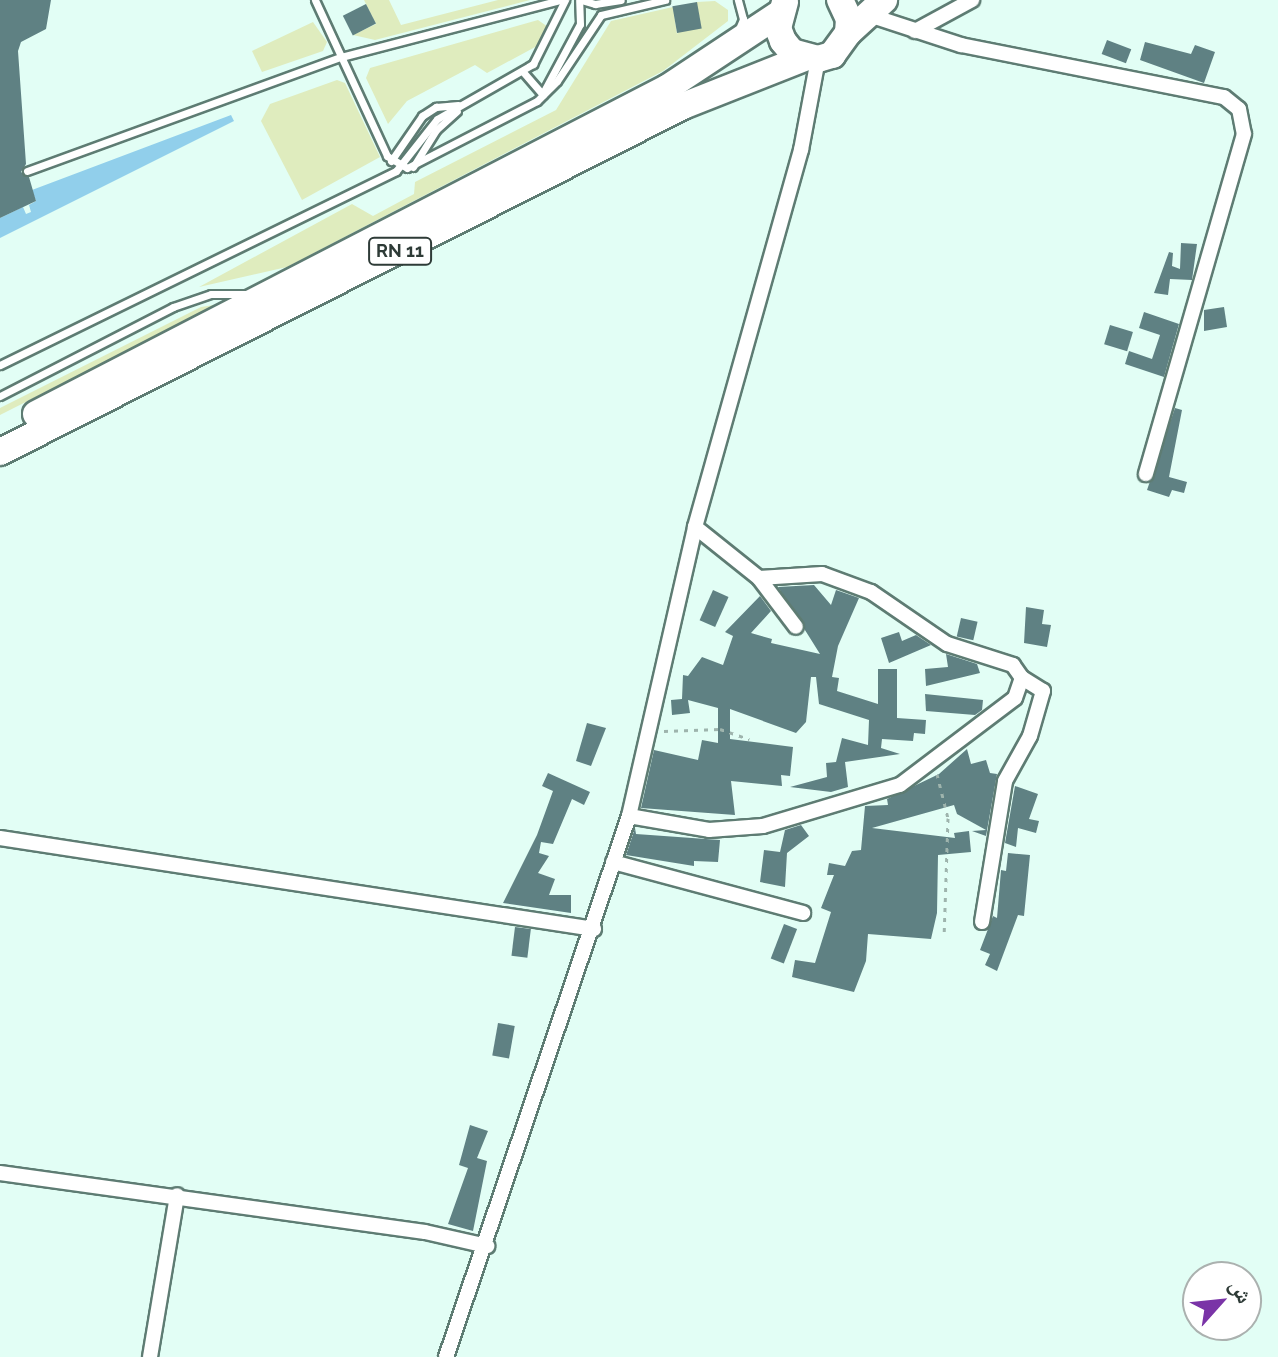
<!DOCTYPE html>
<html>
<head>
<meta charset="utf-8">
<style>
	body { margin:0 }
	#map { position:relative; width:1278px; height:1357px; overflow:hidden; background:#e2fef5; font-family:Raleway,"Noto Naskh Arabic",sans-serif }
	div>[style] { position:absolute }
	.green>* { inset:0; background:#dfecbe }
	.water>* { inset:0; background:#91cfeb }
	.building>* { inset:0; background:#5f8183; transform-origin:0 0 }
	.path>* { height:3px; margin-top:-1.5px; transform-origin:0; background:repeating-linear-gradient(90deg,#9eb4ad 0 4px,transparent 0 10px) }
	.roads { filter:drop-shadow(2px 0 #5e7c73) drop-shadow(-2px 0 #5e7c73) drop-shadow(0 2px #5e7c73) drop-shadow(0 -2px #5e7c73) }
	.lane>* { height:7px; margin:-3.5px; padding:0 3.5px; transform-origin:3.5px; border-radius:3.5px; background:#fff }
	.street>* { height:14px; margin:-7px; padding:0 7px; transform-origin:7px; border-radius:7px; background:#fff }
	.highway>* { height:26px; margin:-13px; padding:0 13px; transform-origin:13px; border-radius:13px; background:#fff }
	span { translate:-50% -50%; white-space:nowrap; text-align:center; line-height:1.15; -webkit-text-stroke:8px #fff; paint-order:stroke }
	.shield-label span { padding:2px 6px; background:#fff; border:2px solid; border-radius:6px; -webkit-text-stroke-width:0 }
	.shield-label { font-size:18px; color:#2e3b37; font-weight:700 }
	.north { position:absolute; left:1182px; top:1261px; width:80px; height:80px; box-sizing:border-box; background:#fff; border:2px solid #abb1af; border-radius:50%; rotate:63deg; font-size:22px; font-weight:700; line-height:32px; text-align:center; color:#2e3b37 }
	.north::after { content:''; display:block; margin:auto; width:28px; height:36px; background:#7a34a7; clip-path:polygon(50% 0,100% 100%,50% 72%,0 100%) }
</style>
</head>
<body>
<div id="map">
	<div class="green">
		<i style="clip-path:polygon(364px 0,389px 0,401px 25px,498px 0,530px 0,375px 40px,353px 35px,376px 24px)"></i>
		<i style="clip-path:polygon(715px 1px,728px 10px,728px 21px,663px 71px,287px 267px,199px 287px,352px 204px,373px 216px,414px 194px,415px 182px,556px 110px,611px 21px,673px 7px,677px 34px,697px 2px)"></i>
		<i style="clip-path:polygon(538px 20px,548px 27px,537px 46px,487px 73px,475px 65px,407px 101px,388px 124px,366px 78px,370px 68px)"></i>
		<i style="clip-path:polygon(313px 22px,327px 42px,323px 51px,262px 72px,252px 51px)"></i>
		<i style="clip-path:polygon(337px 80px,345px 83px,380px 157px,302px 200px,261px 121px,270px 104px)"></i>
		<i style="clip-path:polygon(221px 304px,214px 307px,0 415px,0 408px,201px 307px)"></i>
	</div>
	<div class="water">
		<i style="clip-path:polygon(231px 115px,234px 121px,0 238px,0 218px,23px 207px,26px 214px,31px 212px,29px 205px,36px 201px,32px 190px)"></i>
	</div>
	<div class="building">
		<i style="clip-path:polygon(0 0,51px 0,46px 29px,21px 42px,18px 51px,26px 164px,21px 172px,29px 177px,36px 201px,0 218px)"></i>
		<i style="left:697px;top:2px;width:27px;height:25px;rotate:80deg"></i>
		<i style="left:366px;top:4px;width:22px;height:26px;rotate:63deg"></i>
		<i style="left:1107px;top:40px;width:26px;height:15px;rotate:21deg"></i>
		<i style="clip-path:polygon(1145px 42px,1191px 54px,1195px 45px,1215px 52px,1204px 83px,1140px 60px)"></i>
		<i style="clip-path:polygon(1181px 243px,1197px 244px,1192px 280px,1170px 279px,1168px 295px,1154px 293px,1169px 252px,1173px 253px,1172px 266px,1180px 269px)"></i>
		<i style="clip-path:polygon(1224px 307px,1227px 327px,1204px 331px,1204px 310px)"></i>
		<i style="clip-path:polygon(1144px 312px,1179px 324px,1164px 377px,1125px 364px,1129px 351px,1152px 359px,1160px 335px,1139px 328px)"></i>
		<i style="left:1110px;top:325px;width:24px;height:20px;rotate:17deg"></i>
		<i style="clip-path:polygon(1175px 408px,1182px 410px,1169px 477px,1187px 482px,1184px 493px,1172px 490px,1169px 497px,1147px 490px)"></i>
		<i style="clip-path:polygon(814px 585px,831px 605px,836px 590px,859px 598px,838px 646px,832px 677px,839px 678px,837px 691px,878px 704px,878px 669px,897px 669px,897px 718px,926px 720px,925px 734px,914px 733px,913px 741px,882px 739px,881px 748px,900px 754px,845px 762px,848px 787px,831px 792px,790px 787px,827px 777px,826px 763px,836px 762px,842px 738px,868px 745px,869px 720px,819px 704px,816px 677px,811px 677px,806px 722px,796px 733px,730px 709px,730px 739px,793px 747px,790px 776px,781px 775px,782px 786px,731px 781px,735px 815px,641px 808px,654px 750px,698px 760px,702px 740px,718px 743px,718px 708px,688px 700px,690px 713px,672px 715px,671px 700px,682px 699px,683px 675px,688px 676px,702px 657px,723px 665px,733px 636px,725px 632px,760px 596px,771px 611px,751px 633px,772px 639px,771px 643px,820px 654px,778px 587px)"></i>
		<i style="left:713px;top:590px;width:17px;height:33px;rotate:24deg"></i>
		<i style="clip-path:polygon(1026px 607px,1044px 610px,1042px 624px,1051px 625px,1047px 647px,1024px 643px)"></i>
		<i style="left:961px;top:618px;width:17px;height:19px;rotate:13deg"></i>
		<i style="clip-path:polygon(899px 632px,902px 641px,916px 635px,931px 645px,889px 663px,881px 638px)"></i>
		<i style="clip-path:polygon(946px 654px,977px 664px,980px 673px,926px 686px,925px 669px,948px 667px)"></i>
		<i style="clip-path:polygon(925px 694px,983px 700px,982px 710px,975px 715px,926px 711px)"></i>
		<i style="clip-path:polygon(587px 723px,606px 728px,591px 766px,576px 761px)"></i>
		<i style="clip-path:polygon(967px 749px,971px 764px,986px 760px,990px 773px,997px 774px,986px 836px,972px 831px,986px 830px,957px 814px,954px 805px,872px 828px,955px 838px,954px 833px,969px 831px,971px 852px,938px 855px,937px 913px,931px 939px,868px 934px,866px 961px,854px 992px,792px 977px,795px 960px,815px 963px,831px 912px,821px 908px,834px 875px,827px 875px,829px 863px,845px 866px,852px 851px,861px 850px,865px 806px,888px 805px,887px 799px,939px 774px)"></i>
		<i style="clip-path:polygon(548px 773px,590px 792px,584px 805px,572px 799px,553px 844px,541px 842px,539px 853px,549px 856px,538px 873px,555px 879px,549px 895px,571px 895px,571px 913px,503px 903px,537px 835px,553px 791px,542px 786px)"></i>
		<i style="clip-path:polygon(1015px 786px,1038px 794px,1029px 819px,1039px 821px,1036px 833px,1018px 828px,1016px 847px,1005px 843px)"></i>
		<i style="clip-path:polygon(801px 825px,809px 836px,787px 853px,785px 887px,760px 882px,764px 850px,780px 852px,785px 830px)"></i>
		<i style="clip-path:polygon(635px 828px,636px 834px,720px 840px,718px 862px,694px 861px,694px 866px,626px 855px)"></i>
		<i style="clip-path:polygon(1008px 853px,1030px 855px,1024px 916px,1018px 915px,997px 971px,985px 965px,990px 954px,980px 950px,993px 916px,997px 918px,1001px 870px,1006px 871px)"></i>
		<i style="left:784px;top:924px;width:14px;height:37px;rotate:21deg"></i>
		<i style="left:515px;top:927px;width:16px;height:29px;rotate:7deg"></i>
		<i style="left:498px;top:1023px;width:17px;height:33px;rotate:10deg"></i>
		<i style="clip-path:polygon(470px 1125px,488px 1131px,477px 1158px,487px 1161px,473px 1231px,448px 1224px,468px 1168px,459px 1165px)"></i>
	</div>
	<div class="path">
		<i style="left:664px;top:731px;width:56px;rotate:-2deg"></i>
		<i style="left:720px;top:729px;width:31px;rotate:19deg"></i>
		<i style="left:937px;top:774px;width:45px;rotate:76deg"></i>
		<i style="left:948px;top:818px;width:118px;rotate:91.9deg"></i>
	</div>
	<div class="roads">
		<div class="lane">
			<i style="left:315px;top:0;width:172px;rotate:65.2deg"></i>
			<i style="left:387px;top:156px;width:23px;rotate:31deg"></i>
			<i style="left:407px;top:168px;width:146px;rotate:-27.3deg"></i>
			<i style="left:537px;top:101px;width:28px;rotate:-45deg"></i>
			<i style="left:557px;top:81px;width:79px;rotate:-56.3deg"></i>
			<i style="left:601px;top:15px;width:66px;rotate:-13.2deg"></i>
			<i style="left:581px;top:0;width:15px;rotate:16deg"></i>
			<i style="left:595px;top:4px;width:26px;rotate:-9deg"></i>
			<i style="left:738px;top:31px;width:13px;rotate:-67deg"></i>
			<i style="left:743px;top:19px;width:20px;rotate:-105deg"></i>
			<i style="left:524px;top:73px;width:29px;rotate:49deg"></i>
			<i style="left:543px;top:93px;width:78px;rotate:-61.8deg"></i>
			<i style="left:580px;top:24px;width:24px;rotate:-92deg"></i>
			<i style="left:391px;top:161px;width:55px;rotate:-55.4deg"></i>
			<i style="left:422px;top:116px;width:17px;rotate:-33deg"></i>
			<i style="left:436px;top:107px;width:22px;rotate:-5deg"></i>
			<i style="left:413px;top:167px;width:44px;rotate:-58.1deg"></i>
			<i style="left:436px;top:130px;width:28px;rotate:-42deg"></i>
			<i style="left:27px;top:171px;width:334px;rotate:-20deg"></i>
			<i style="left:341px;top:57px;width:226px;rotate:-14.6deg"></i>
			<i style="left:0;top:365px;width:441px;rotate:-26.1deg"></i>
			<i style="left:396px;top:171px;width:66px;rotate:-51.7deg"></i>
			<i style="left:437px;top:119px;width:111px;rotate:-29.8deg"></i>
			<i style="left:533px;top:64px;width:72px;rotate:-63.4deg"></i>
			<i style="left:0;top:396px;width:195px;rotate:-27.2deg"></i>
			<i style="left:173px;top:307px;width:40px;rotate:-18.9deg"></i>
			<i style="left:211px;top:294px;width:40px"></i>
		</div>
		<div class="street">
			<i style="left:866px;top:14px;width:100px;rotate:18.1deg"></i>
			<i style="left:961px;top:45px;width:268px;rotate:11.2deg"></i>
			<i style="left:1224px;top:97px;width:19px;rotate:39deg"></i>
			<i style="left:1239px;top:109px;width:25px;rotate:79deg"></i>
			<i style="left:1244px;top:134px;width:354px;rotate:106.1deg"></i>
			<i style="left:915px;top:31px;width:65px;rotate:-28.5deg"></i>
			<i style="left:759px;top:578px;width:61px;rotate:52.9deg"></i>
			<i style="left:629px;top:816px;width:81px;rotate:9.9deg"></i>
			<i style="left:709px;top:830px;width:54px;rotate:-4.2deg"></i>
			<i style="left:763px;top:826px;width:143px;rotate:-16.7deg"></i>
			<i style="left:900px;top:785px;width:144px;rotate:-37.1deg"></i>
			<i style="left:1015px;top:698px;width:21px;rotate:-71deg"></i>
			<i style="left:1022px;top:678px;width:16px;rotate:-125deg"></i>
			<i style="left:1013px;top:665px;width:69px;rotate:-162.3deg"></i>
			<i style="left:947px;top:644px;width:92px;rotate:-145.6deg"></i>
			<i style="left:871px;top:592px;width:52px;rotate:-159.8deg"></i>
			<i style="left:822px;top:574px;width:63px;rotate:176.4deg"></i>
			<i style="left:759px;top:578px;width:82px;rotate:-141.4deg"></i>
			<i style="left:0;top:838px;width:601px;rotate:8.71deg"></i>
			<i style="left:613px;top:862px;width:197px;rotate:15deg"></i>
			<i style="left:982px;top:922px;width:143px;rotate:-80.7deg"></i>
			<i style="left:1005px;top:781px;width:51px;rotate:-60.9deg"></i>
			<i style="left:1030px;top:736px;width:47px;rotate:-73.9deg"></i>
			<i style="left:1043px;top:691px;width:25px;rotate:-148deg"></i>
			<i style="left:0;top:1173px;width:429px;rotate:7.9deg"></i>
			<i style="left:425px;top:1232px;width:64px;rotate:12.7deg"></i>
			<i style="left:150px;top:1357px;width:164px;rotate:-80.5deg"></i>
			<i style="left:446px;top:1357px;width:571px;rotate:-71.31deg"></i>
			<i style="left:629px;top:816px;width:296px;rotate:-77.1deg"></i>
			<i style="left:695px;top:527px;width:392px;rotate:-74.3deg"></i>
			<i style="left:801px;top:150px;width:93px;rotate:-79.4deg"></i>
		</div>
		<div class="highway">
			<i style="left:785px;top:2px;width:27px;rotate:105deg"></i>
			<i style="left:778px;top:28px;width:14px;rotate:69deg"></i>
			<i style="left:783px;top:41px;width:14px;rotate:51deg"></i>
			<i style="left:792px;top:52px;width:27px;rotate:15deg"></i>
			<i style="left:818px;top:59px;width:15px;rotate:-16deg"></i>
			<i style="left:832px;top:55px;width:27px;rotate:-54deg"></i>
			<i style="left:848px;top:33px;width:14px;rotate:-86deg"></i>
			<i style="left:849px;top:19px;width:21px;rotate:-115deg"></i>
			<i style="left:848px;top:33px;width:49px;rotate:-42.5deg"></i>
			<i style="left:36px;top:414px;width:710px;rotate:-27.32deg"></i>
			<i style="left:667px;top:88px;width:134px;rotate:-33.5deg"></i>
			<i style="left:0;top:452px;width:766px;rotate:-26.87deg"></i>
			<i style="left:683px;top:106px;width:130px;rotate:-21.6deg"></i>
		</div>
	</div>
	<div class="shield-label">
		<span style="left:400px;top:251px">RN 11</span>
	</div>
	<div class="north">ش</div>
</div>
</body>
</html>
